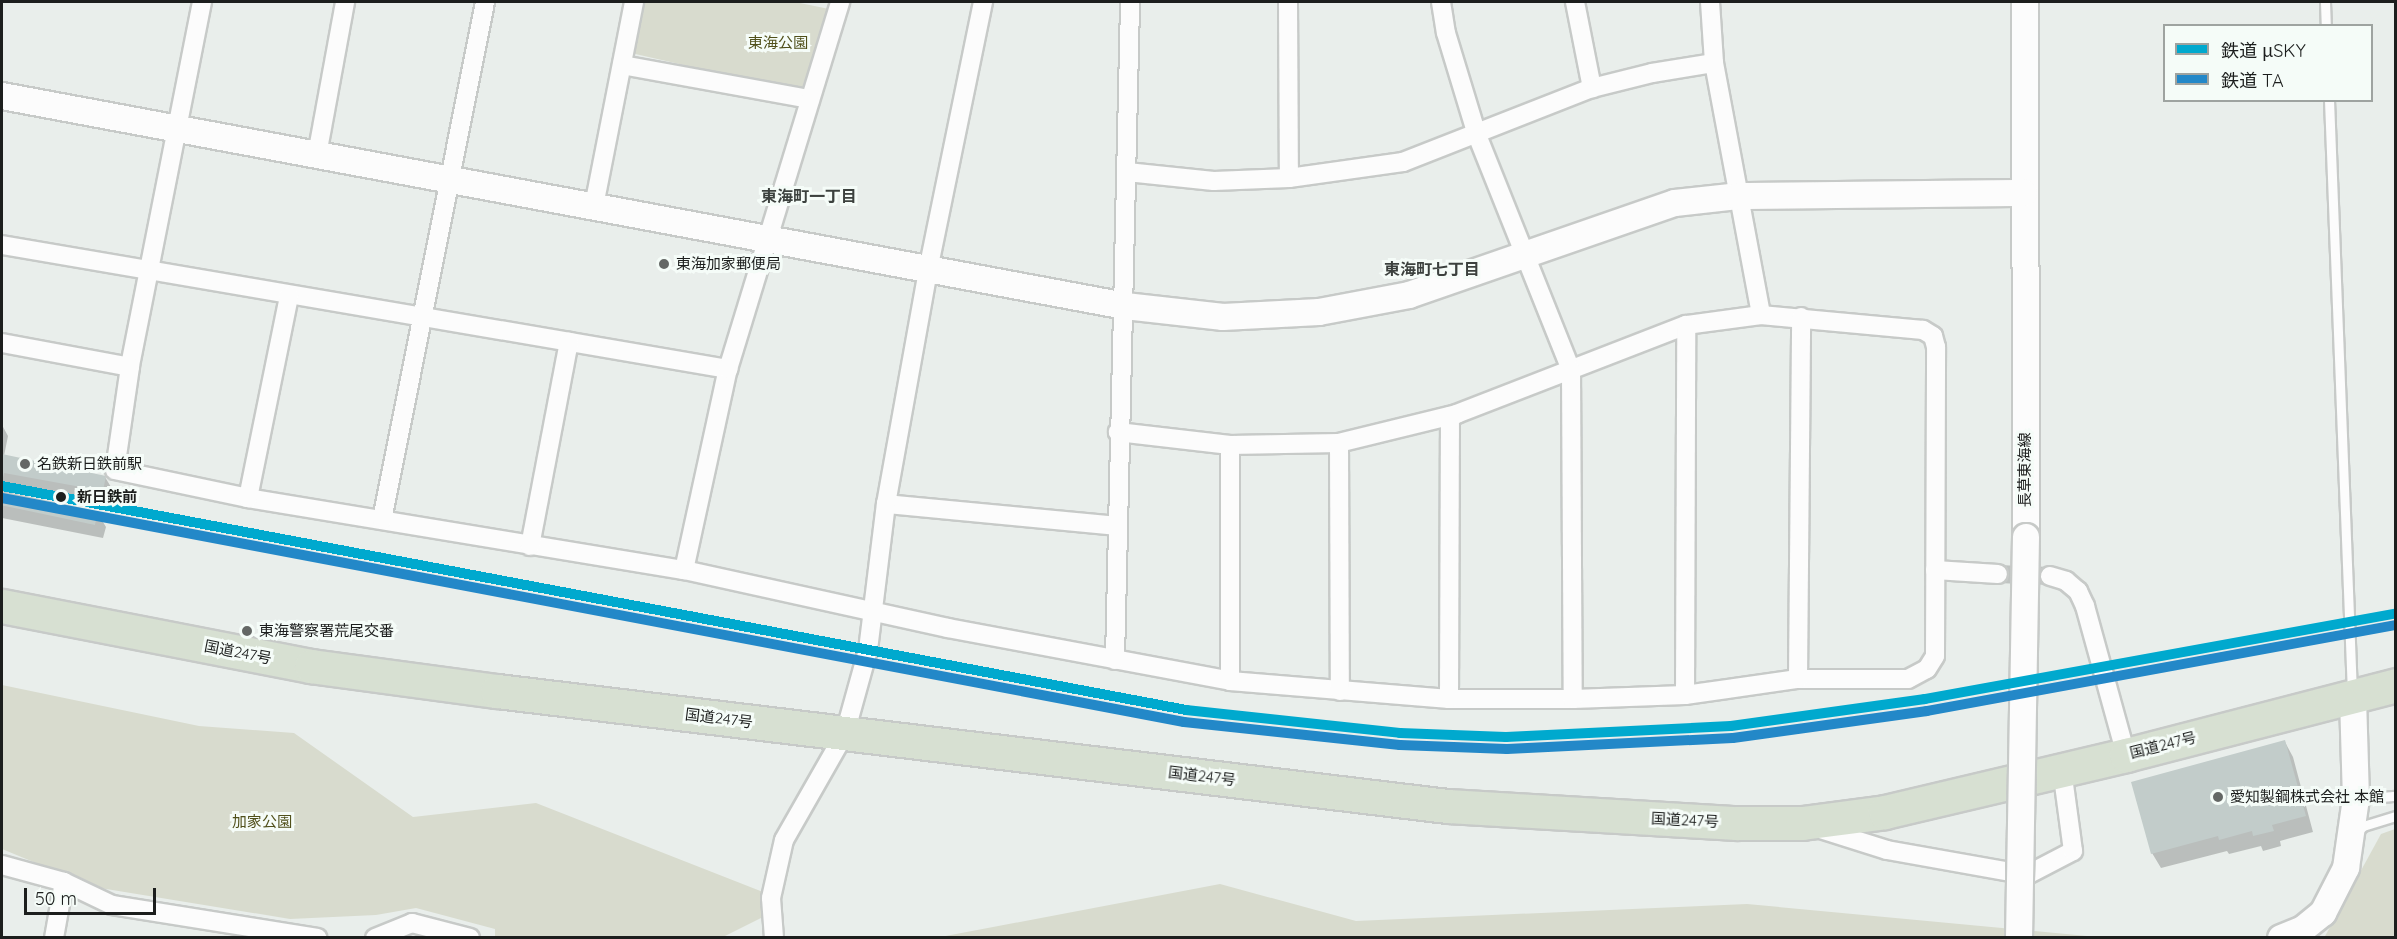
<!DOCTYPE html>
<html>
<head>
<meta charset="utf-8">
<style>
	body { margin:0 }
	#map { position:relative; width:2397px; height:939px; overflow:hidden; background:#e9eeeb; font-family:Quicksand,"Noto Sans JP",sans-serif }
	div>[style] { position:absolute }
	.green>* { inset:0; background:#d8dbce }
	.shadow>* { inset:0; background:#0003 }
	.building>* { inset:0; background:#c2ccca; transform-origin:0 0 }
	.street-tunnel>* { height:18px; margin-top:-9px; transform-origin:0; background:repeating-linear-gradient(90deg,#c0c4c2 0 18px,transparent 0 27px) }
	.roads { filter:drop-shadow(2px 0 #c7cac8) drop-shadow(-2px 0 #c7cac8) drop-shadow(0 2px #c7cac8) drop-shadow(0 -2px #c7cac8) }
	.lane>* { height:9px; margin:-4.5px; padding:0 4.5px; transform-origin:4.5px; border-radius:4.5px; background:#fcfcfc }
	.street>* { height:18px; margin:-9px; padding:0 9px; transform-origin:9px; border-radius:9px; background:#fcfcfc }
	.secondary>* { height:26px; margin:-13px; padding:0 13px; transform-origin:13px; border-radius:13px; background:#fcfcfc }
	.highway>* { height:33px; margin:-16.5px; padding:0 16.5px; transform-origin:16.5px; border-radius:16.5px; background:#d7e0d2 }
	.bridges { filter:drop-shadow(2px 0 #c7cac8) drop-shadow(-2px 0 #c7cac8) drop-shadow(0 2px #c7cac8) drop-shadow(0 -2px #c7cac8) }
	.secondary-bridge>* { height:26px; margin:-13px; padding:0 13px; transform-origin:13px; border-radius:13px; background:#fcfcfc }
	.rail-1>* { height:10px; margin:-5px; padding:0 5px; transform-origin:5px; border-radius:5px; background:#00a9ce }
	.rail-2>* { height:10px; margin:-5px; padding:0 5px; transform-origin:5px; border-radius:5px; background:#2388c8 }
	.dots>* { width:16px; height:16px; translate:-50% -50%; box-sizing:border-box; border:3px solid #f5fcf8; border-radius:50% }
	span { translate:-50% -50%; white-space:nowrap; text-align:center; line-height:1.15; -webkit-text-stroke:6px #f5fcf8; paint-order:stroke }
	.park-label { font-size:15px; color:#50501b }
	.poi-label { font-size:15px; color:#1c1e1d }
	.left { translate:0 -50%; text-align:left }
	.street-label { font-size:15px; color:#1c1e1d }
	.stop-label { font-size:15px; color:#1c1e1d; font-weight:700 }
	.neighbourhood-label { font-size:16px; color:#3c413e; font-weight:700 }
	.frame { position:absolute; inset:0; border:3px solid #1c1e1d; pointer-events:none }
	.legend { position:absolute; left:2163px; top:24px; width:210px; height:78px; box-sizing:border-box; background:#f5fcf8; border:2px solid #9ea3a0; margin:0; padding:8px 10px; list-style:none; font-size:18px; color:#1c1e1d }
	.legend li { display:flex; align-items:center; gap:12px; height:30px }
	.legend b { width:30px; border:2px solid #9ea3a0 }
	.scale { position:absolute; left:24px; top:888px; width:132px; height:27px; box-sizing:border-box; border:3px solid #1c1e1d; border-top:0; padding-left:8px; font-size:18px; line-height:21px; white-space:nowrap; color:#1c1e1d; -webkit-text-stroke:4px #f5fcf8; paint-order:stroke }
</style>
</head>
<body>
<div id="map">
	<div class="green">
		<i style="clip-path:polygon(642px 2px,795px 2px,829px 9px,812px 94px,631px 53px)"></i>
		<i style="clip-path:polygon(2px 685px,199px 726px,294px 733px,413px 817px,536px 803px,763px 892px,763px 917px,723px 937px,495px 938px,495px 929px,416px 908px,376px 915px,290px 919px,94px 887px,2px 849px)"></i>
		<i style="clip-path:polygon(2395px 829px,2395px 937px,2324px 938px,2381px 834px)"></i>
		<i style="clip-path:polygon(1220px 884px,1356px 921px,1747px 904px,2108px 938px,935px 938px)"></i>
	</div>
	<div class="shadow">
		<i style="clip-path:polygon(2px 425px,8px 436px,4px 456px,105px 477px,114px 492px,112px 506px,13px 488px,11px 495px,97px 512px,106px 527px,103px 538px,2px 518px)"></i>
		<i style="clip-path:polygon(2285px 742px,2293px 757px,2313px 832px,2280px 841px,2281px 846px,2263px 851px,2261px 846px,2229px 854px,2227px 851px,2161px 868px,2152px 853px)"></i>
	</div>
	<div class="building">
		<i style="clip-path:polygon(2px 454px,106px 476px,103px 491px,4px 473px,2px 483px)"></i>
		<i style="left:2px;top:491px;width:98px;height:14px;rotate:12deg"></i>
		<i style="clip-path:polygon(2285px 740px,2306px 816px,2272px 825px,2274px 831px,2253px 836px,2252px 831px,2219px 840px,2218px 836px,2151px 854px,2131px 782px)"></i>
	</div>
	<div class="street-tunnel">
		<i style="left:1998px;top:574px;width:52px;rotate:2.2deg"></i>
	</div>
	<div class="roads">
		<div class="lane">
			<i style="left:2325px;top:2px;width:24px;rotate:88deg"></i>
			<i style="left:2329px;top:100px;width:592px;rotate:87.78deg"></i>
			<i style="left:2358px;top:799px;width:38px;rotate:-5deg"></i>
			<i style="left:2357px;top:832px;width:8px;rotate:-45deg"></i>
			<i style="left:2363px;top:826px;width:34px;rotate:-17deg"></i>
		</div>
		<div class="street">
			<i style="left:202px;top:2px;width:372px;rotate:101.2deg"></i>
			<i style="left:130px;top:367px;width:104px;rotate:98.3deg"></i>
			<i style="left:115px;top:470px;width:136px;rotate:11.9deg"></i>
			<i style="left:248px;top:498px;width:442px;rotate:9.4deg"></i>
			<i style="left:684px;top:570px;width:270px;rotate:12.4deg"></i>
			<i style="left:948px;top:628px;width:287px;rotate:10.6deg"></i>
			<i style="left:1230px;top:681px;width:220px;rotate:4.7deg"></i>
			<i style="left:1449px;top:699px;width:124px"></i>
			<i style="left:1573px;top:699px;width:112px;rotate:-2deg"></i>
			<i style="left:1685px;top:695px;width:114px;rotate:-8.1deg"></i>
			<i style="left:1798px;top:679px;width:110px"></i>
			<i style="left:1908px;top:679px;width:21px;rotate:-28deg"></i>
			<i style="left:1927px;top:669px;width:15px;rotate:-58deg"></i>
			<i style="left:1935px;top:656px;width:309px;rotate:-89.8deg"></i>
			<i style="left:1936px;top:347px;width:11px;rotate:-105deg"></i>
			<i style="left:1933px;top:336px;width:12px;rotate:-149deg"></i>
			<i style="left:1923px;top:330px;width:163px;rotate:-174.7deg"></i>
			<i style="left:1761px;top:315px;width:76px;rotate:172.4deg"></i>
			<i style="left:1686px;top:325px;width:246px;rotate:158.8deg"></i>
			<i style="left:1457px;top:414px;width:122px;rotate:166.2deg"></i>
			<i style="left:1339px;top:443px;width:109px;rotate:178.9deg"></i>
			<i style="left:1230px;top:445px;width:113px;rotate:-173.4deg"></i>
			<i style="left:1288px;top:2px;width:176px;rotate:89.7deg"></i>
			<i style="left:1441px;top:2px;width:31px;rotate:81deg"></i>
			<i style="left:1446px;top:33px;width:107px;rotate:73.1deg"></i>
			<i style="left:1477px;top:135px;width:253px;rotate:68.2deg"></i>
			<i style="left:1571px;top:370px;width:329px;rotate:89.7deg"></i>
			<i style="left:1575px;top:2px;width:88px;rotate:78.8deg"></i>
			<i style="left:1710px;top:2px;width:61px;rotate:86.2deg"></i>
			<i style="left:1714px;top:63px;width:256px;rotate:79.4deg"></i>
			<i style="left:622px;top:65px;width:191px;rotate:10.3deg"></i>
			<i style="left:317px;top:155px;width:156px;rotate:-79.6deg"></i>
			<i style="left:1127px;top:172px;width:87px;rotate:5.9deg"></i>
			<i style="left:1214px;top:181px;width:75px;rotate:-2.3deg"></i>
			<i style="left:1289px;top:178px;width:115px;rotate:-8deg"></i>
			<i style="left:1403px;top:162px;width:203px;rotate:-21.4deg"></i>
			<i style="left:1592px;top:88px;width:62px;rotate:-14deg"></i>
			<i style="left:1652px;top:73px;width:63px;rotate:-9.2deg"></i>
			<i style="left:594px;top:206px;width:208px;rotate:-78.9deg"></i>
			<i style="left:2px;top:245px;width:737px;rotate:9.69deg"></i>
			<i style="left:2px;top:343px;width:130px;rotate:10.6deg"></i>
			<i style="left:1339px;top:443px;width:248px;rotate:89.8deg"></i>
			<i style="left:248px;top:498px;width:206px;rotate:-78.5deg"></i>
			<i style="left:886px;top:504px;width:232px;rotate:5.4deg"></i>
			<i style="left:382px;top:520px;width:528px;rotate:-78.75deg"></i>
			<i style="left:530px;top:546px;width:208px;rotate:-79.2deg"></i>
			<i style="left:684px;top:570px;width:206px;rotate:-77.7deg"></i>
			<i style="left:728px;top:369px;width:384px;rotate:-73deg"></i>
			<i style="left:1935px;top:570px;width:63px;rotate:3.6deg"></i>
			<i style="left:2050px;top:576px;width:17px;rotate:17deg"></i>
			<i style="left:2066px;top:581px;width:16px;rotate:40deg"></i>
			<i style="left:2078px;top:591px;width:17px;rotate:65deg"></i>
			<i style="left:2085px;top:606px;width:155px;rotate:74.6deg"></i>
			<i style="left:1115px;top:660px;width:658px;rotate:-88.69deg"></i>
			<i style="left:1798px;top:679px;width:362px;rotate:-89.5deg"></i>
			<i style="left:1230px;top:681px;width:236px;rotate:-90deg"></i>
			<i style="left:1685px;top:695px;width:370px;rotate:-89.8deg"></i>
			<i style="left:1449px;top:699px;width:283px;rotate:-89.8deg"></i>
			<i style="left:1817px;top:828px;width:73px;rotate:17.4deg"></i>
			<i style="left:1887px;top:850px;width:142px;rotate:10.1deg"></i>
			<i style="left:2027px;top:875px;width:52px;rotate:-27.6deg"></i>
			<i style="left:2073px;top:851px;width:82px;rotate:-97.7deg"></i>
			<i style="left:2px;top:865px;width:64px;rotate:15.3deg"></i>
			<i style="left:64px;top:882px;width:53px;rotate:25.6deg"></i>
			<i style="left:112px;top:905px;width:208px;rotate:9.1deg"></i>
			<i style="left:54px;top:938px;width:57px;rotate:-79.9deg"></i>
			<i style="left:375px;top:938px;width:40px;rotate:-22deg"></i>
			<i style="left:412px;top:923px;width:60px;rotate:14.5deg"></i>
			<i style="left:774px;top:938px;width:40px;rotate:-94.3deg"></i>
			<i style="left:771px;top:898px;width:59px;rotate:-77.4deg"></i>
			<i style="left:784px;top:840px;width:123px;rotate:-60.3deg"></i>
			<i style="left:845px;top:733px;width:86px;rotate:-74.5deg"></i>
			<i style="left:868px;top:650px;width:147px;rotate:-83deg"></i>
			<i style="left:886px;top:504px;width:238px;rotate:-79.8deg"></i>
			<i style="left:928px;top:270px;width:274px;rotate:-78.4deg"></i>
		</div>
		<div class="secondary">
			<i style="left:2025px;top:2px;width:535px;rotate:89.89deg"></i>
			<i style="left:2px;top:96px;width:1142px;rotate:10.59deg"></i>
			<i style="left:1125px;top:306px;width:99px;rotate:6.4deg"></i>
			<i style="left:1223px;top:317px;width:96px;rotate:-3deg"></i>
			<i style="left:1319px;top:312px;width:92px;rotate:-10.7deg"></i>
			<i style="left:1409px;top:295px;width:281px;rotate:-19.1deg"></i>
			<i style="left:1675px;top:203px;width:63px;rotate:-6.3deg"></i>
			<i style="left:1738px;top:196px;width:286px;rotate:-0.6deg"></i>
			<i style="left:2281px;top:938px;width:24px;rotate:-22deg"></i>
			<i style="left:2303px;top:929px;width:26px;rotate:-39deg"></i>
			<i style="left:2323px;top:913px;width:51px;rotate:-62.9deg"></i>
			<i style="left:2346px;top:868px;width:70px;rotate:-81.8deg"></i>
			<i style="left:2356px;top:799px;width:102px;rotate:-91.7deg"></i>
		</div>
		<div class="highway">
			<i style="left:2px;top:606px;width:315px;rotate:11deg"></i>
			<i style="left:311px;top:666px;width:188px;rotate:7.7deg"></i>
			<i style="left:497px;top:691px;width:958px;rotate:6.9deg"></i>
			<i style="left:1448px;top:806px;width:289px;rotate:3.4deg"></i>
			<i style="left:1737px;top:823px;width:65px"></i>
			<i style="left:1802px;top:823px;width:84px;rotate:-7.5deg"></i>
			<i style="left:1885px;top:812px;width:248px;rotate:-13.3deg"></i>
			<i style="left:2126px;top:755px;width:279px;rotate:-14.5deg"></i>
		</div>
	</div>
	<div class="bridges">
		<div class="secondary-bridge">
			<i style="left:2019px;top:938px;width:401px;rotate:-89deg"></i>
		</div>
	</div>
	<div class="rail-1">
		<i style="left:2px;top:486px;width:1205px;rotate:10.71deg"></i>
		<i style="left:1186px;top:710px;width:215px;rotate:6.1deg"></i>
		<i style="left:1400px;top:733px;width:106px;rotate:2.2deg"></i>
		<i style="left:1506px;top:737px;width:225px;rotate:-2.8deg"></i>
		<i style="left:1731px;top:726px;width:196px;rotate:-7.9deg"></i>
		<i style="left:1925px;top:699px;width:479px;rotate:-10.3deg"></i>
	</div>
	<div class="rail-2">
		<i style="left:2px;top:498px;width:1203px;rotate:10.73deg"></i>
		<i style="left:1184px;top:722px;width:217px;rotate:6.1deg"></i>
		<i style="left:1400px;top:745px;width:107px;rotate:2.1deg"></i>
		<i style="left:1507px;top:749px;width:226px;rotate:-2.8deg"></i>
		<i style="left:1733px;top:738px;width:196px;rotate:-7.9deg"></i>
		<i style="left:1927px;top:711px;width:477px;rotate:-10.4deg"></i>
	</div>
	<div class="dots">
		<i style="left:664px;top:264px;background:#646765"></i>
		<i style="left:25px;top:464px;background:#646765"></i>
		<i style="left:61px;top:497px;background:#1c1e1d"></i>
		<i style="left:247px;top:631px;background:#646765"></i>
		<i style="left:2218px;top:797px;background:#646765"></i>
	</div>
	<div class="park-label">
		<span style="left:778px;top:43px">東海公園</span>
		<span style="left:262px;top:822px">加家公園</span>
	</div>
	<div class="poi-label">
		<span class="left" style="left:676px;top:264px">東海加家郵便局</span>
		<span class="left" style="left:37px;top:464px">名鉄新日鉄前駅</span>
		<span class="left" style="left:259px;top:631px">東海警察署荒尾交番</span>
		<span class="left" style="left:2230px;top:797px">愛知製鋼株式会社 本館</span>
	</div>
	<div class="street-label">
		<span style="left:2025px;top:470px;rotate:-90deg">長草東海線</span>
		<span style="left:238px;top:652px;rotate:11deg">国道247号</span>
		<span style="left:719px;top:718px;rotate:7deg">国道247号</span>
		<span style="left:2163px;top:745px;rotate:-14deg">国道247号</span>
		<span style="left:1202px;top:776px;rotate:7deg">国道247号</span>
		<span style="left:1685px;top:820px;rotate:3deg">国道247号</span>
	</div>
	<div class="stop-label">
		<span class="left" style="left:77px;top:497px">新日鉄前</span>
	</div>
	<div class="neighbourhood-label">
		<span style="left:809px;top:196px">東海町一丁目</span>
		<span style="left:1432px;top:269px">東海町七丁目</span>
	</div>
	<div class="frame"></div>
	<ul class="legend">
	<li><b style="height:8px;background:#00a9ce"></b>鉄道 μSKY</li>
	<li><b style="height:8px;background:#2388c8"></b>鉄道 TA</li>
	</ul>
	<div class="scale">50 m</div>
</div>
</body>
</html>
